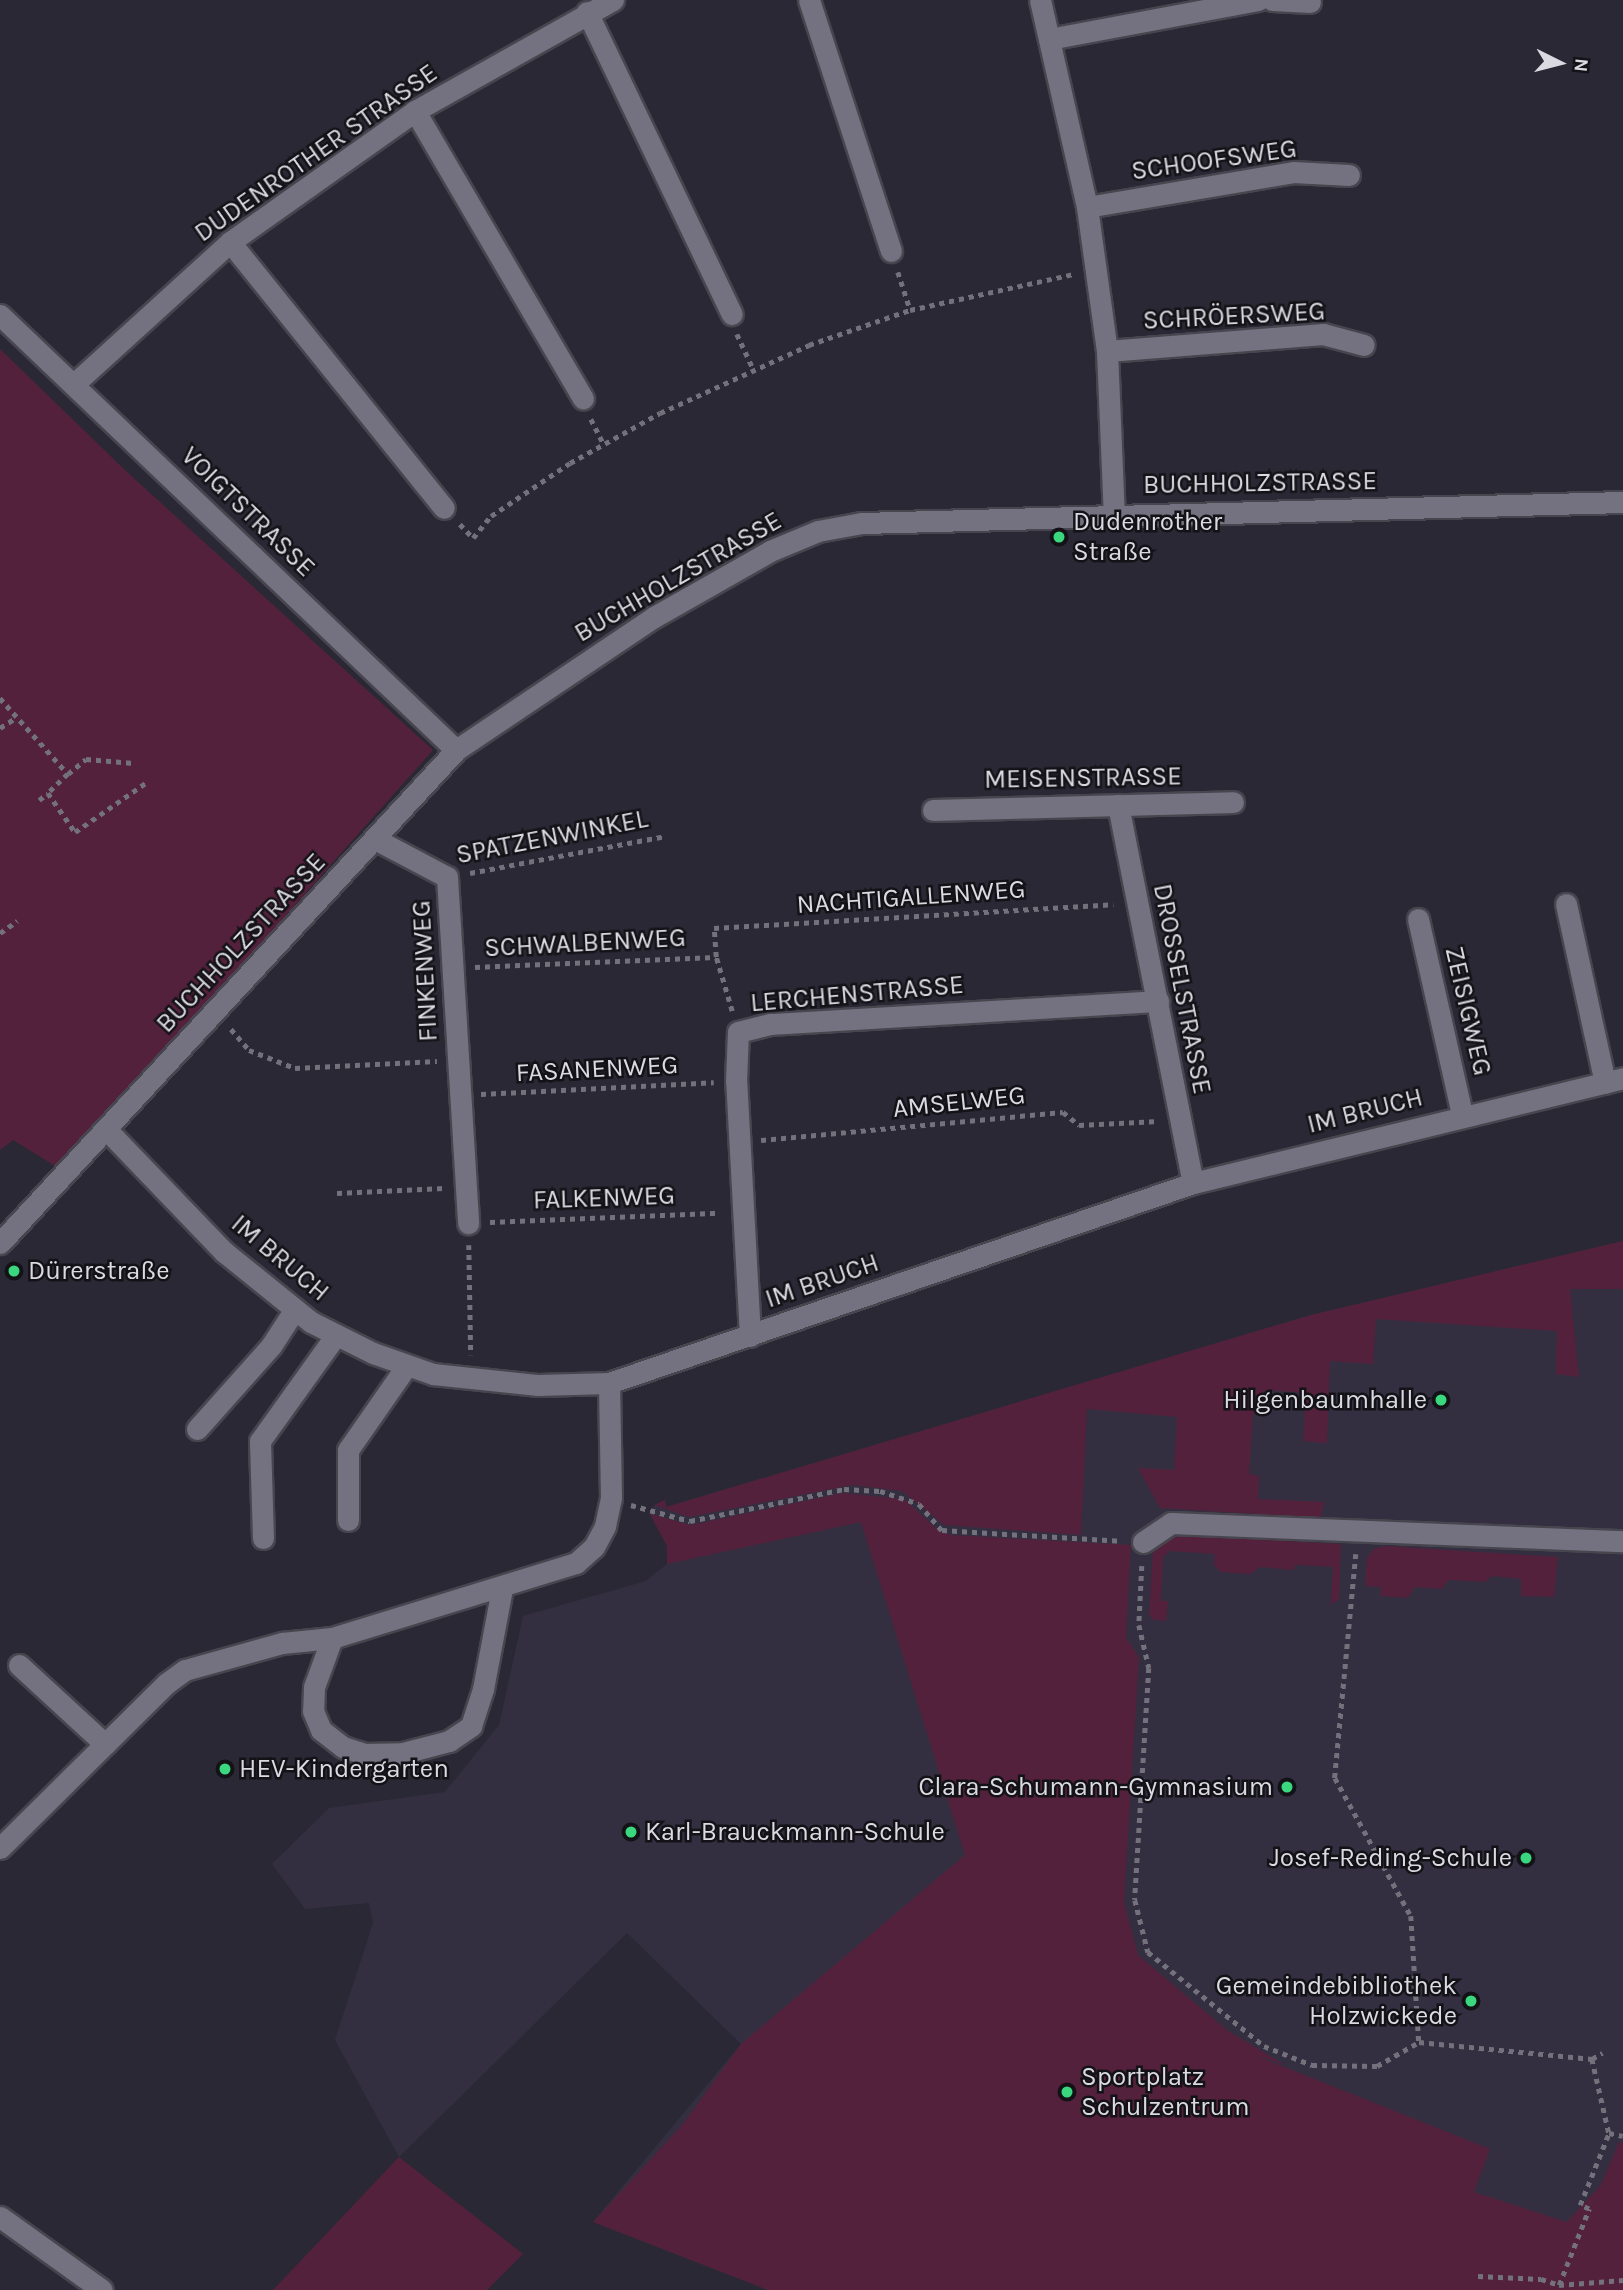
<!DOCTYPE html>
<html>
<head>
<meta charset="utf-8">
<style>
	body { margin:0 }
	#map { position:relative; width:1623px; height:2290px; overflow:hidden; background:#2a2834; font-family:Karla,sans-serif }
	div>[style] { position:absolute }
	.built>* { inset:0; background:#332f41 }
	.green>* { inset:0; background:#54213c }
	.path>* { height:4.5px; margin-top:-2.25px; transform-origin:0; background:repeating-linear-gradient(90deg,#73717b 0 5px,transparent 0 10px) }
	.roads { filter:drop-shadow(2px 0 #47454e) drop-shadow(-2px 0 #47454e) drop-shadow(0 2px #47454e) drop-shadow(0 -2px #47454e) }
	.minor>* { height:21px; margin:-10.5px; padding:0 10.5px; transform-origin:10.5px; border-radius:10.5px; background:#747280 }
	.dots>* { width:19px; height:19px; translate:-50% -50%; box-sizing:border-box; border:4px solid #131217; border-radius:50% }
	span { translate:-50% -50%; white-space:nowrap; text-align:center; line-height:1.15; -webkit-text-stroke:5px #131217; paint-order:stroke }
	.street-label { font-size:26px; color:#dbd9e1 }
	.poi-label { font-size:26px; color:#dbd9e1 }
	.left { translate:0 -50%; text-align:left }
	.right { translate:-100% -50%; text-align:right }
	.north { position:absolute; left:1525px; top:28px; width:70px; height:70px; -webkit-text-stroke:5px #131217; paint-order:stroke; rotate:96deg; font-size:19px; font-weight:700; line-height:28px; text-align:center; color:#dbd9e1 }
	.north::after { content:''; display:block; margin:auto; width:24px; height:32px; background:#dbd9e1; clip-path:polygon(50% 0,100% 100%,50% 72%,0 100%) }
</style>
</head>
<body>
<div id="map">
	<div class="built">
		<i style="clip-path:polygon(1623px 1241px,1623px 2290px,768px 2290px,593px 2222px,741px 2044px,627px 1933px,399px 2157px,335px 2040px,373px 1923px,369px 1903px,305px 1909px,272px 1864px,329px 1808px,445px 1792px,499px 1725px,523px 1616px,646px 1581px,667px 1564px,667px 1546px,650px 1514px,654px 1505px,665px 1500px,666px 1507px,1311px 1315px)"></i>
	</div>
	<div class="green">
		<i style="clip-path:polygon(0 349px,128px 473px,433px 750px,60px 1169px,13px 1140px,0 1150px)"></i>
		<i style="clip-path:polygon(1623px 1241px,1623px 1289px,1570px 1289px,1579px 1377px,1556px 1374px,1557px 1331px,1376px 1319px,1373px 1364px,1330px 1361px,1327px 1443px,1303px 1441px,1306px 1393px,1266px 1390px,1263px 1414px,1253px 1414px,1249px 1474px,1259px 1476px,1258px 1499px,1324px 1502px,1321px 1518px,1160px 1508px,1138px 1468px,1174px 1470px,1177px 1417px,1087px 1409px,1081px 1535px,944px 1525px,902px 1491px,852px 1485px,689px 1517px,654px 1505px,665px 1500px,666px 1507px,1311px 1315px)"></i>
		<i style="clip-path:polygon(842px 1493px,904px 1499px,939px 1531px,951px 1535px,1131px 1545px,1126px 1638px,1139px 1657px,1124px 1902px,1138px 1955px,1227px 2030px,1285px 2065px,1254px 2055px,1490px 2149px,1474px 2192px,1567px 2222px,1601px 2185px,1619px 2142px,1623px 2143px,1623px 2290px,768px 2290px,593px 2222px,683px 2124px,741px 2044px,965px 1855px,861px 1522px,667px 1564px,667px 1546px,650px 1514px,691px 1525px)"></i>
		<i style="clip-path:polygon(1173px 1535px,1341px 1544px,1339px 1599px,1331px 1605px,1333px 1567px,1295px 1565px,1294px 1570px,1259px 1567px,1251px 1574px,1221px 1572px,1214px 1565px,1215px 1554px,1170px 1551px,1163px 1557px,1161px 1601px,1168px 1601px,1166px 1621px,1154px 1620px,1149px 1615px,1153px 1550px,1160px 1539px)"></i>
		<i style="clip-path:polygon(1385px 1546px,1558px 1557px,1554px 1597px,1521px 1596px,1521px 1579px,1492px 1576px,1485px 1582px,1448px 1580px,1442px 1589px,1415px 1587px,1408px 1598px,1380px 1596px,1381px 1587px,1365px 1586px,1367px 1558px,1374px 1549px)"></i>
		<i style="clip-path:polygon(399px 2157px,523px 2254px,487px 2290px,273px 2290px)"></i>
	</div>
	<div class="path">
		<i style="left:898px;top:272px;width:40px;rotate:72deg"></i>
		<i style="left:737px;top:334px;width:40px;rotate:65deg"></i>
		<i style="left:591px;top:419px;width:28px;rotate:63deg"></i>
		<i style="left:460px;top:524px;width:19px;rotate:47deg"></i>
		<i style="left:473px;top:538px;width:28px;rotate:-51deg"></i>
		<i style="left:491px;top:516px;width:95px;rotate:-33.9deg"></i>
		<i style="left:570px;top:463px;width:103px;rotate:-29.1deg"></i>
		<i style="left:660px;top:413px;width:164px;rotate:-24.5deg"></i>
		<i style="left:809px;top:345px;width:107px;rotate:-19.1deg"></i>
		<i style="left:910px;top:310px;width:168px;rotate:-12.4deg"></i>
		<i style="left:0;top:698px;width:102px;rotate:48.2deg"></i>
		<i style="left:68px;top:774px;width:23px;rotate:-40deg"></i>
		<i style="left:86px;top:759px;width:48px;rotate:4.8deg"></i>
		<i style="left:0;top:728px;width:20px;rotate:-33deg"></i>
		<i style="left:68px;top:774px;width:28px;rotate:136deg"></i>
		<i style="left:48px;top:793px;width:47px;rotate:55.3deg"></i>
		<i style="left:75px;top:832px;width:88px;rotate:-34.8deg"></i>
		<i style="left:39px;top:800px;width:11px;rotate:-38deg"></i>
		<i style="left:470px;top:873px;width:198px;rotate:-10.7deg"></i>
		<i style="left:0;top:933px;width:21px;rotate:-35deg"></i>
		<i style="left:475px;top:967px;width:241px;rotate:-2.4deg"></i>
		<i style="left:732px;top:1011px;width:56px;rotate:-106.5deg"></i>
		<i style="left:716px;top:957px;width:29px;rotate:-94deg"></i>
		<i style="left:714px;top:928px;width:400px;rotate:-3.4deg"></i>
		<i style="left:231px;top:1029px;width:28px;rotate:49deg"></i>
		<i style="left:249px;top:1050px;width:49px;rotate:21.4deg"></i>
		<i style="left:295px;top:1068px;width:142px;rotate:-2.8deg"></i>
		<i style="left:481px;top:1094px;width:233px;rotate:-2.9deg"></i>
		<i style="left:761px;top:1140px;width:303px;rotate:-5.3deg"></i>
		<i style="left:1063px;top:1112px;width:21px;rotate:39deg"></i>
		<i style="left:1079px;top:1125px;width:80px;rotate:-2.9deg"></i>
		<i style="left:337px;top:1193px;width:107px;rotate:-2.7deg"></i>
		<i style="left:490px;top:1222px;width:229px;rotate:-2.3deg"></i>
		<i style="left:469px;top:1245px;width:110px;rotate:89deg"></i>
		<i style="left:631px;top:1505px;width:61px;rotate:15.2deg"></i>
		<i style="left:690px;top:1521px;width:157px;rotate:-11.7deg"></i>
		<i style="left:844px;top:1489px;width:36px;rotate:3deg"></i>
		<i style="left:880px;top:1491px;width:41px;rotate:18.4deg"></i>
		<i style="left:919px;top:1504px;width:35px;rotate:49deg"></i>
		<i style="left:942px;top:1530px;width:178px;rotate:3.5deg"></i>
		<i style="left:1356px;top:1554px;width:225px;rotate:95.4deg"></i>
		<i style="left:1335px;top:1778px;width:158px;rotate:61.2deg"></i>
		<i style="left:1411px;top:1916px;width:126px;rotate:86.4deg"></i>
		<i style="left:1142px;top:1566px;width:59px;rotate:92.9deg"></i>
		<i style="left:1139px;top:1625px;width:44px;rotate:76.9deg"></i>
		<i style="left:1149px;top:1668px;width:232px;rotate:93.5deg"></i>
		<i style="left:1135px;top:1900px;width:54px;rotate:76deg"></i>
		<i style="left:1148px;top:1952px;width:149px;rotate:39deg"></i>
		<i style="left:1264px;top:2046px;width:52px;rotate:21.6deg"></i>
		<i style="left:1312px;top:2065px;width:65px;rotate:0.9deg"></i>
		<i style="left:1377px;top:2066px;width:48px;rotate:-29.7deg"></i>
		<i style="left:1419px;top:2042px;width:174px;rotate:5.6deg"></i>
		<i style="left:1592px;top:2059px;width:76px;rotate:77.1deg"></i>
		<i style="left:1609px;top:2133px;width:14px;rotate:12deg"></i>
		<i style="left:1592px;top:2059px;width:12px;rotate:-31deg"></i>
		<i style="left:1478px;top:2276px;width:63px;rotate:2.7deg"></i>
		<i style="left:1541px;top:2279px;width:19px;rotate:18deg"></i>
		<i style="left:1559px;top:2285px;width:82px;rotate:-68.5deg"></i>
		<i style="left:1589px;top:2209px;width:10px;rotate:-156deg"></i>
		<i style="left:1580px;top:2205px;width:78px;rotate:-68.1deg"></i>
		<i style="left:1559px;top:2285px;width:64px;rotate:-4.5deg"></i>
	</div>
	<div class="roads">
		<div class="minor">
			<i style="left:809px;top:0;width:264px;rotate:71.9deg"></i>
			<i style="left:1040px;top:0;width:212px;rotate:77.2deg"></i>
			<i style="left:1087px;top:207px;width:145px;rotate:82.1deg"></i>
			<i style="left:1107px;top:351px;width:164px;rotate:87.6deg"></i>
			<i style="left:1272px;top:0;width:38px;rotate:3deg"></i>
			<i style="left:587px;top:12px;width:335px;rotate:64.4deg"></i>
			<i style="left:1049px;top:39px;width:213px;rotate:-10.6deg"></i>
			<i style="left:415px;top:111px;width:333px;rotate:59.7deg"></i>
			<i style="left:1087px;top:207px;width:209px;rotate:-9.6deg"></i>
			<i style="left:1293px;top:172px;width:56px;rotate:3.1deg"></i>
			<i style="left:230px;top:242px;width:341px;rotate:51.2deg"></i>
			<i style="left:0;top:315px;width:630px;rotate:43.65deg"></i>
			<i style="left:1107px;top:351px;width:217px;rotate:-4.5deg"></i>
			<i style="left:1323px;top:334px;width:42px;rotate:15deg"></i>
			<i style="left:74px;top:384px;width:211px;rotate:-42.3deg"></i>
			<i style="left:230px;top:242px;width:227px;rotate:-35.3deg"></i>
			<i style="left:415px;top:111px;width:227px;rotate:-29.3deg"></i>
			<i style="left:1118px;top:805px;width:385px;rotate:78.8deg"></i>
			<i style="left:933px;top:810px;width:300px;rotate:-1.5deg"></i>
			<i style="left:375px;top:839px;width:81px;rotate:27.8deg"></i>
			<i style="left:447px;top:877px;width:347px;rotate:86.5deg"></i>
			<i style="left:1566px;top:904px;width:183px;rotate:77.7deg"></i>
			<i style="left:1418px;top:919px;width:201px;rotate:77.3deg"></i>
			<i style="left:107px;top:1130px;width:168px;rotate:46.2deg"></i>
			<i style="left:223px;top:1251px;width:113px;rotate:38.9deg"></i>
			<i style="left:311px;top:1322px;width:69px;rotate:26.6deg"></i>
			<i style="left:373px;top:1353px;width:64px;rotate:19.3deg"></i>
			<i style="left:433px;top:1374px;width:106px;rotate:6deg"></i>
			<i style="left:538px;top:1385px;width:71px;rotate:-1.6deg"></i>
			<i style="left:609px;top:1383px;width:617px;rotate:-18.9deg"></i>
			<i style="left:1193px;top:1183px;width:443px;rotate:-13.7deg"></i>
			<i style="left:0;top:1243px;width:672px;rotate:-47.23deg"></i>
			<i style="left:456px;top:750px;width:239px;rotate:-33.9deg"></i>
			<i style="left:654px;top:617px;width:133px;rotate:-29.6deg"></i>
			<i style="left:770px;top:551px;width:52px;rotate:-22.6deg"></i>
			<i style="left:818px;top:531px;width:45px;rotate:-10.3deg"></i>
			<i style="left:862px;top:523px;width:761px;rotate:-1.58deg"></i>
			<i style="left:750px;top:1336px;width:255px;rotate:-93.1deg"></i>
			<i style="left:736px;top:1081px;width:49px;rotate:-87.7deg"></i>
			<i style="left:738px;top:1032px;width:34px;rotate:-14deg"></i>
			<i style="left:771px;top:1024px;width:388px;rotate:-3.4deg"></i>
			<i style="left:197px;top:1429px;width:111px;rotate:-48.3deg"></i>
			<i style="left:271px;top:1346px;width:44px;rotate:-57deg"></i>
			<i style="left:348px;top:1520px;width:70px;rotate:-90deg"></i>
			<i style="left:348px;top:1450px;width:103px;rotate:-55.2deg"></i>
			<i style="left:263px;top:1538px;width:97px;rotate:-91.8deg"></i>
			<i style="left:260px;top:1441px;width:130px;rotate:-54.4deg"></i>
			<i style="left:1143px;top:1542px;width:34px;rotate:-34deg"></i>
			<i style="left:1171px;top:1523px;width:452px;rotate:2.3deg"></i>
			<i style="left:332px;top:1638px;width:52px;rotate:110.2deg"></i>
			<i style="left:314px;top:1687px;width:24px;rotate:92deg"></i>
			<i style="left:313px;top:1711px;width:21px;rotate:67deg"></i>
			<i style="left:321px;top:1730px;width:28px;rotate:38deg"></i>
			<i style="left:343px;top:1747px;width:22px;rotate:18deg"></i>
			<i style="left:364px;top:1754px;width:39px;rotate:-1deg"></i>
			<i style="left:403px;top:1753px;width:48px;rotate:-14.6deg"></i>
			<i style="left:449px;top:1741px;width:27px;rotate:-34deg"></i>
			<i style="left:471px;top:1726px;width:39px;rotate:-72deg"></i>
			<i style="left:483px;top:1689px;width:103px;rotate:-79.3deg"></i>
			<i style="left:19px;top:1665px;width:117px;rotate:42.6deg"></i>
			<i style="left:0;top:1848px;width:235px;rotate:-44.7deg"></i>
			<i style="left:167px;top:1683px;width:22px;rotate:-36deg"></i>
			<i style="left:185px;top:1670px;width:101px;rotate:-15.6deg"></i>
			<i style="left:282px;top:1643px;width:50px;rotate:-5.7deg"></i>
			<i style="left:332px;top:1638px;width:255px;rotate:-17.1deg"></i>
			<i style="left:576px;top:1563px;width:24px;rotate:-42deg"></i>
			<i style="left:594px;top:1547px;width:24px;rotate:-62deg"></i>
			<i style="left:605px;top:1526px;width:29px;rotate:-78deg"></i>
			<i style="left:611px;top:1498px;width:115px;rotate:-91deg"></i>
			<i style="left:0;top:2217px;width:125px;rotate:35.6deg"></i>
		</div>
	</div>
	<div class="dots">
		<i style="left:1059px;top:537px;background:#3ad77f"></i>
		<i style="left:14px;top:1271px;background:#3ad77f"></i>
		<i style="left:1441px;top:1400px;background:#3ad77f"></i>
		<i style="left:225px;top:1769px;background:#3ad77f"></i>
		<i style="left:1287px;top:1787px;background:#3ad77f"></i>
		<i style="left:631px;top:1832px;background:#3ad77f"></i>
		<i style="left:1526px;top:1858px;background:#3ad77f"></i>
		<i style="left:1471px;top:2001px;background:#3ad77f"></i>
		<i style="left:1067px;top:2092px;background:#3ad77f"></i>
	</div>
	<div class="street-label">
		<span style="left:316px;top:153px;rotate:-35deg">DUDENROTHER STRASSE</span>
		<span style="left:1214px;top:160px;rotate:-8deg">SCHOOFSWEG</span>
		<span style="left:1234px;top:316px;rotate:-3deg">SCHRÖERSWEG</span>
		<span style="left:1260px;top:483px;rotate:-1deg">BUCHHOLZSTRASSE</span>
		<span style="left:248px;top:512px;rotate:44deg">VOIGTSTRASSE</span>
		<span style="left:678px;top:577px;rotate:-30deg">BUCHHOLZSTRASSE</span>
		<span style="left:1083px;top:778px;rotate:-1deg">MEISENSTRASSE</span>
		<span style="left:552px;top:837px;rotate:-11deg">SPATZENWINKEL</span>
		<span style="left:911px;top:897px;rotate:-4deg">NACHTIGALLENWEG</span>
		<span style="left:241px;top:943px;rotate:-47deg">BUCHHOLZSTRASSE</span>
		<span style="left:585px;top:943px;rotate:-3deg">SCHWALBENWEG</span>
		<span style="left:425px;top:971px;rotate:-93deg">FINKENWEG</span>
		<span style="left:1182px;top:989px;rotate:79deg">DROSSELSTRASSE</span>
		<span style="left:857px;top:994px;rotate:-5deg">LERCHENSTRASSE</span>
		<span style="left:1468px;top:1011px;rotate:77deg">ZEISIGWEG</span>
		<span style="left:597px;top:1069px;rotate:-3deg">FASANENWEG</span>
		<span style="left:959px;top:1102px;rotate:-6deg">AMSELWEG</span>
		<span style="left:1365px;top:1111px;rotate:-14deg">IM BRUCH</span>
		<span style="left:604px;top:1198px;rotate:-2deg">FALKENWEG</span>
		<span style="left:280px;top:1258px;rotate:40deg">IM BRUCH</span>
		<span style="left:822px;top:1281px;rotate:-19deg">IM BRUCH</span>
	</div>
	<div class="poi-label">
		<span class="left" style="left:1073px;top:537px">Dudenrother<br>Straße</span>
		<span class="left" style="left:28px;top:1271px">Dürerstraße</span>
		<span class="right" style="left:1427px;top:1400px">Hilgenbaumhalle</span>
		<span class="left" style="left:239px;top:1769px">HEV-Kindergarten</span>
		<span class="right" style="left:1273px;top:1787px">Clara-Schumann-Gymnasium</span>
		<span class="left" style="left:645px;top:1832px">Karl-Brauckmann-Schule</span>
		<span class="right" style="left:1512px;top:1858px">Josef-Reding-Schule</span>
		<span class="right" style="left:1457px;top:2001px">Gemeindebibliothek<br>Holzwickede</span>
		<span class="left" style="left:1081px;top:2092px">Sportplatz<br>Schulzentrum</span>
	</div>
	<div class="north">N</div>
</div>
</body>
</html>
